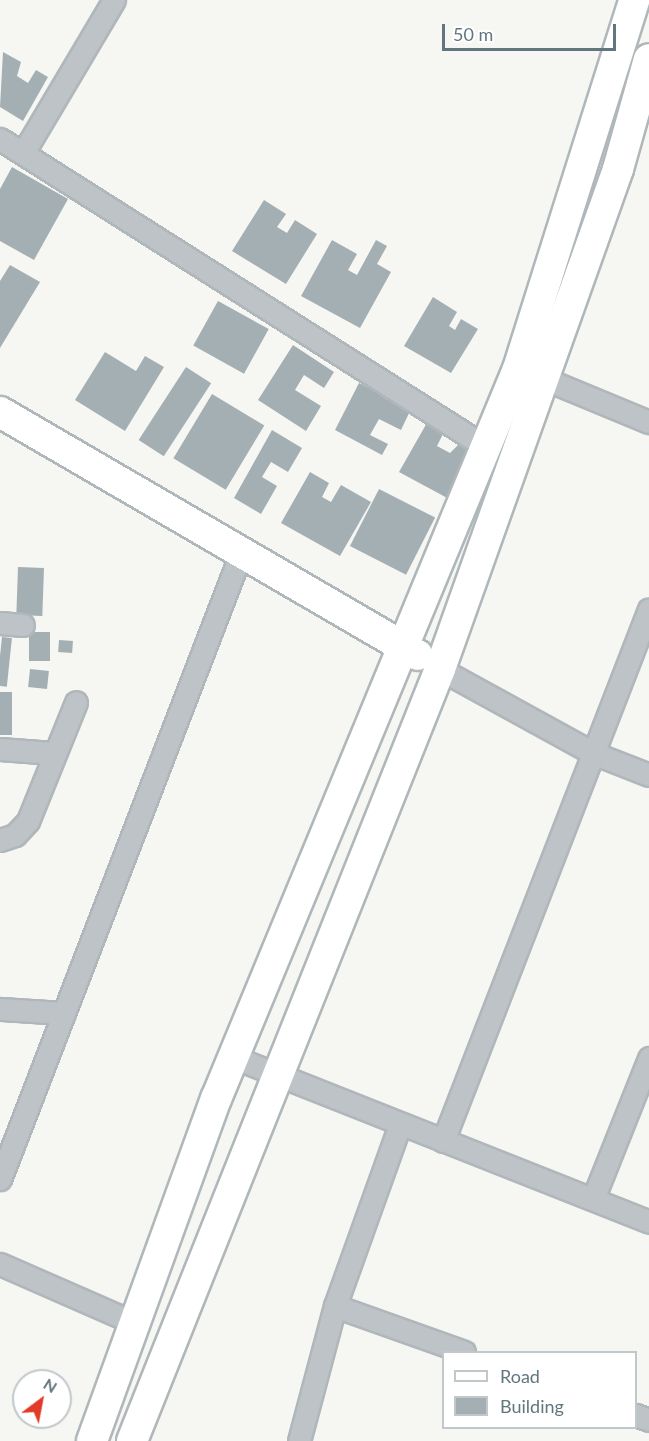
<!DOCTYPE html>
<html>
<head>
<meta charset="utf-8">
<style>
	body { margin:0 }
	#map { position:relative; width:649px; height:1441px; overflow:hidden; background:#f6f6f3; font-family:Lato,sans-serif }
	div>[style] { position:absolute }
	.building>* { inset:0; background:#a4afb3; transform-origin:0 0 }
	.roads { filter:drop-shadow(2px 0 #b0b7ba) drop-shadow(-2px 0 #b0b7ba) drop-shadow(0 2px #b0b7ba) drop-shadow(0 -2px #b0b7ba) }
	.street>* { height:21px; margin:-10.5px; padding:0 10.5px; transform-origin:10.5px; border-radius:10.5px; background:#bdc3c6 }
	.secondary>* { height:30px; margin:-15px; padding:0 15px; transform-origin:15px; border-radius:15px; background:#fff }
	span { translate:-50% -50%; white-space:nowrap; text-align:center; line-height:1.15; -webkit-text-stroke:6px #fff; paint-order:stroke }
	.legend { position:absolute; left:442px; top:1351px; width:195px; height:78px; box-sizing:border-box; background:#fff; border:2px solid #c0c8cb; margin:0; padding:8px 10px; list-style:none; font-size:18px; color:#62767e }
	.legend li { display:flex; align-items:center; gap:12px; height:30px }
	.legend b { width:30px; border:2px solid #c0c8cb }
	.north { position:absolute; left:12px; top:1369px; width:60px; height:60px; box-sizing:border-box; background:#fff; border:2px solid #c0c8cb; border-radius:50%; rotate:32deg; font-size:16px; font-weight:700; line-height:24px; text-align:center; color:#62767e }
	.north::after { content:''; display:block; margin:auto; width:21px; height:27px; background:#e23a28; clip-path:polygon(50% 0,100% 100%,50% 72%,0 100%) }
	.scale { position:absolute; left:442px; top:24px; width:174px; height:27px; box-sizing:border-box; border:3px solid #62767e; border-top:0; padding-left:8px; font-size:18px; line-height:21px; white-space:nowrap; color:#62767e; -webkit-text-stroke:4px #fff; paint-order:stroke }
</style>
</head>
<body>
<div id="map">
	<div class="building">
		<i style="clip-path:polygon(3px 52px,21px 62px,17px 76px,28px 83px,36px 70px,48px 77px,23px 121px,0 107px)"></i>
		<i style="clip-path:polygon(12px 167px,68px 199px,34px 260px,0 241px,0 189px)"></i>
		<i style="clip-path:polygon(264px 200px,286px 214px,277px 227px,287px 233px,295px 220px,317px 234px,286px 284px,232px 251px)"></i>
		<i style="clip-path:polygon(332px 240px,357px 254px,348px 270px,357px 275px,376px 240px,387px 246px,377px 264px,391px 272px,360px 328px,301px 296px)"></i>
		<i style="clip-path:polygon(10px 265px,40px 282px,0 348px,0 281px)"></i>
		<i style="clip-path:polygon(433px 297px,457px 312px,449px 326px,455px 330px,461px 319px,478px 329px,451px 373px,404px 346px)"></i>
		<i style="left:218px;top:301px;width:58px;height:51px;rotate:29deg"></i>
		<i style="clip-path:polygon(293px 345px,334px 372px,324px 388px,304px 375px,295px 390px,321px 406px,306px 431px,258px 400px)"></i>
		<i style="clip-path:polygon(105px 352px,136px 371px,145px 356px,164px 367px,125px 431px,75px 400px)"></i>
		<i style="left:186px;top:367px;width:30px;height:87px;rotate:33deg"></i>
		<i style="clip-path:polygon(359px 383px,411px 409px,401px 430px,379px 419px,370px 435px,388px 444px,382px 455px,335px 430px)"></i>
		<i style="left:212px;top:394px;width:61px;height:75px;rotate:31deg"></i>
		<i style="clip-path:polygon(428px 421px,445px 430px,437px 446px,450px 453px,460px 443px,477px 453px,451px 500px,399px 472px)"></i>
		<i style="clip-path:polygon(272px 430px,302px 448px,288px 472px,271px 462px,262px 477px,277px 486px,261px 514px,234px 498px)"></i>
		<i style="clip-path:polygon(310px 472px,329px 483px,322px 497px,331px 502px,341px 485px,371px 502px,340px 556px,281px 523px)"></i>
		<i style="left:379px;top:489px;width:63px;height:64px;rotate:27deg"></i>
		<i style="left:18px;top:567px;width:26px;height:48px;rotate:2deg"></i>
		<i style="left:50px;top:632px;width:29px;height:21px;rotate:90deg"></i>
		<i style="left:2px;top:637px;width:10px;height:49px;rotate:6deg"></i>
		<i style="left:59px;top:640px;width:14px;height:12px;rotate:4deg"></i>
		<i style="left:30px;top:669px;width:19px;height:18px;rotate:6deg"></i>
		<i style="left:0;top:692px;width:12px;height:43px"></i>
	</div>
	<div class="roads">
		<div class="street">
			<i style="left:0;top:139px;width:575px;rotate:32.36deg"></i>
			<i style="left:23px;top:153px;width:178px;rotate:-59.3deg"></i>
			<i style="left:533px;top:374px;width:126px;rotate:22.5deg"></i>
			<i style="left:0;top:623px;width:23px;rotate:5deg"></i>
			<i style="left:440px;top:669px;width:175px;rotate:28.8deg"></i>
			<i style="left:593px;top:753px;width:60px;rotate:21.4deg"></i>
			<i style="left:0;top:749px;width:53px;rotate:4.3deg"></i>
			<i style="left:0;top:840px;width:16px;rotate:-18deg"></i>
			<i style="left:15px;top:835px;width:19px;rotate:-47deg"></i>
			<i style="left:28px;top:821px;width:128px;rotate:-68deg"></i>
			<i style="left:0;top:1009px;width:64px;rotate:3.6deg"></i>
			<i style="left:233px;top:1057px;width:448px;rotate:21.6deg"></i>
			<i style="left:443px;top:1141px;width:570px;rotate:-68.83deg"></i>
			<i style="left:0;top:1179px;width:671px;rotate:-68.94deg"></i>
			<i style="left:593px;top:1199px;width:152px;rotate:-68.3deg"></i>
			<i style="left:0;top:1264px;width:145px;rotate:23.6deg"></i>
			<i style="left:335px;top:1306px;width:137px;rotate:19.6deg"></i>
			<i style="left:636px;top:1415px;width:14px;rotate:21deg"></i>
			<i style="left:299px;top:1441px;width:140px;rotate:-75.1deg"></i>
			<i style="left:335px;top:1306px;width:190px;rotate:-70.3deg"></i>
		</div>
		<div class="secondary">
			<i style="left:0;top:412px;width:483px;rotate:30.2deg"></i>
			<i style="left:92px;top:1441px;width:364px;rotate:-70.1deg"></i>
			<i style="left:216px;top:1099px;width:790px;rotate:-67.53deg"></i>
			<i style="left:518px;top:369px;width:387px;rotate:-72.5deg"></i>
			<i style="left:132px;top:1441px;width:831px;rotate:-68.25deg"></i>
			<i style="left:440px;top:669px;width:531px;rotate:-70.4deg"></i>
			<i style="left:618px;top:169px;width:114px;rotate:-74.3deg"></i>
		</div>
	</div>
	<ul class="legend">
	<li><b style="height:8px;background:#fff"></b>Road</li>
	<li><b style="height:16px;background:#a4afb3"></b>Building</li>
	</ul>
	<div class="north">N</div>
	<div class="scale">50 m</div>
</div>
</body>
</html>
